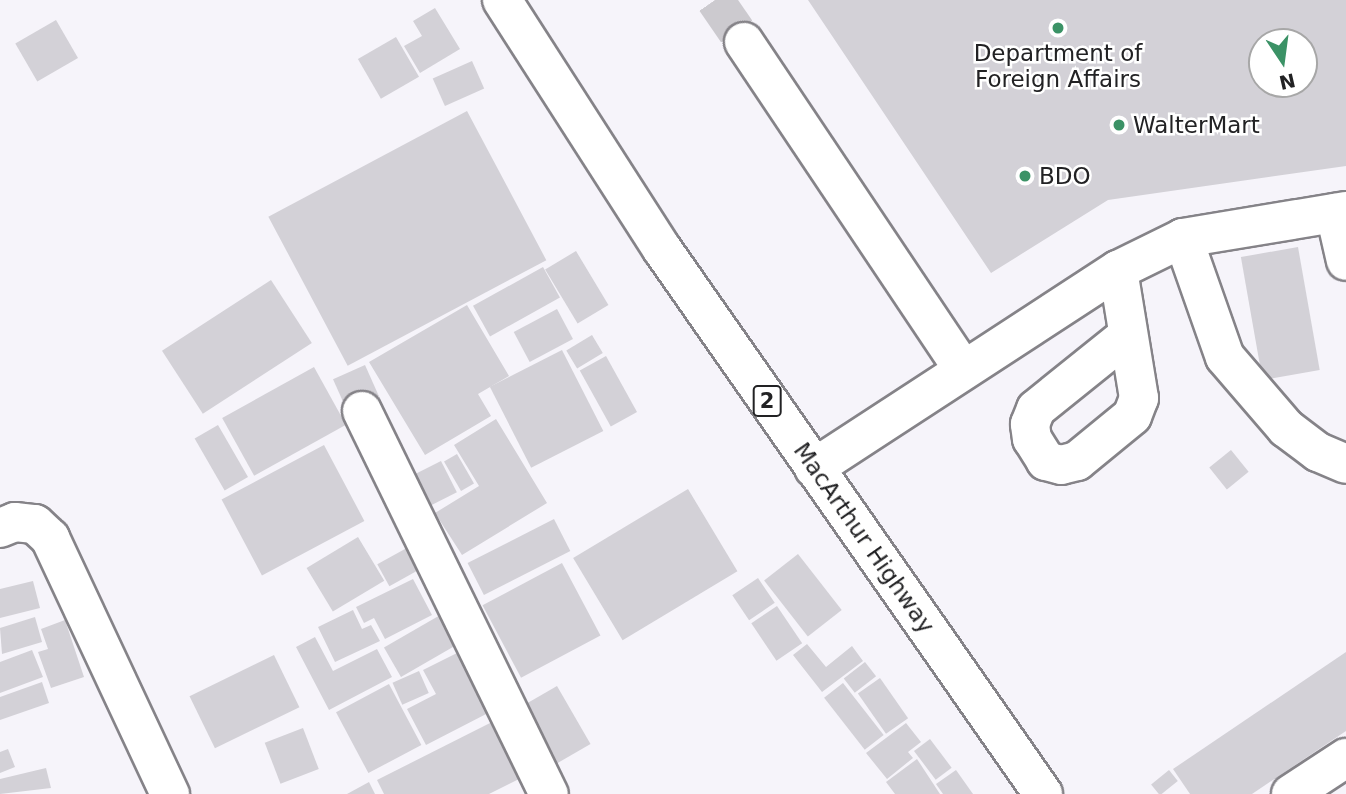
<!DOCTYPE html>
<html>
<head>
<meta charset="utf-8">
<style>
	body { margin:0 }
	#map { position:relative; width:1346px; height:794px; overflow:hidden; background:#f6f4fa; font-family:"DejaVu Sans",sans-serif }
	div>[style] { position:absolute }
	.building>* { inset:0; background:#d3d1d7; transform-origin:0 0 }
	.minor-tunnel>* { height:38px; margin-top:-19px; transform-origin:0; background:repeating-linear-gradient(90deg,#cccacf 0 38px,transparent 0 57px) }
	.roads { filter:drop-shadow(2px 0 #858388) drop-shadow(-2px 0 #858388) drop-shadow(0 2px #858388) drop-shadow(0 -2px #858388) }
	.minor>* { height:38px; margin:-19px; padding:0 19px; transform-origin:19px; border-radius:19px; background:#fff }
	.highway>* { height:38px; margin:-19px; padding:0 19px; transform-origin:19px; border-radius:19px; background:#fff }
	.dots>* { width:19px; height:19px; translate:-50% -50%; box-sizing:border-box; border:4px solid #fff; border-radius:50% }
	span { translate:-50% -50%; white-space:nowrap; text-align:center; line-height:1.15; -webkit-text-stroke:5px #fff; paint-order:stroke }
	.shield-label span { padding:2px 5px; background:#fff; border:2px solid; border-radius:5px; -webkit-text-stroke-width:0 }
	.shield-label { font-size:21px; color:#222224; font-weight:700 }
	.poi-label { font-size:23px; color:#222224 }
	.left { translate:0 -50%; text-align:left }
	.street-label { font-size:23px; color:#222224 }
	.north { position:absolute; left:1248px; top:28px; width:70px; height:70px; box-sizing:border-box; background:#fff; border:2px solid #a7a7a7; border-radius:50%; rotate:167deg; font-size:19px; font-weight:700; line-height:28px; text-align:center; color:#222224 }
	.north::after { content:''; display:block; margin:auto; width:24px; height:32px; background:#3b9266; clip-path:polygon(50% 0,100% 100%,50% 72%,0 100%) }
</style>
</head>
<body>
<div id="map">
	<div class="building">
		<i style="clip-path:polygon(evenodd,808px 0,1346px 0,1346px 166px,1108px 200px,991px 273px,808px 0,1262px 42px,1304px 42px,1304px 84px,1262px 84px,1262px 42px)"></i>
		<i style="clip-path:polygon(435px 8px,460px 49px,420px 73px,404px 46px,422px 36px,413px 21px)"></i>
		<i style="left:56px;top:20px;width:44px;height:47px;rotate:60deg"></i>
		<i style="left:396px;top:37px;width:46px;height:44px;rotate:60deg"></i>
		<i style="left:472px;top:61px;width:30px;height:43px;rotate:66deg"></i>
		<i style="left:467px;top:111px;width:169px;height:225px;rotate:62deg"></i>
		<i style="left:1298px;top:247px;width:125px;height:58px;rotate:80deg"></i>
		<i style="left:576px;top:251px;width:63px;height:36px;rotate:59deg"></i>
		<i style="left:543px;top:267px;width:35px;height:80px;rotate:61deg"></i>
		<i style="left:271px;top:280px;width:75px;height:130px;rotate:57deg"></i>
		<i style="clip-path:polygon(467px 305px,509px 376px,478px 394px,491px 416px,425px 455px,369px 362px)"></i>
		<i style="left:557px;top:309px;width:34px;height:49px;rotate:62deg"></i>
		<i style="left:592px;top:335px;width:21px;height:30px;rotate:59deg"></i>
		<i style="left:562px;top:350px;width:91px;height:81px;rotate:63deg"></i>
		<i style="left:606px;top:356px;width:64px;height:30px;rotate:61deg"></i>
		<i style="left:365px;top:365px;width:34px;height:35px;rotate:66deg"></i>
		<i style="left:314px;top:367px;width:66px;height:105px;rotate:61deg"></i>
		<i style="clip-path:polygon(496px 419px,547px 503px,462px 555px,435px 513px,479px 486px,454px 445px)"></i>
		<i style="left:218px;top:425px;width:60px;height:27px;rotate:60deg"></i>
		<i style="left:324px;top:445px;width:86px;height:116px;rotate:62deg"></i>
		<i style="left:1231px;top:450px;width:28px;height:28px;rotate:51deg"></i>
		<i style="left:457px;top:454px;width:34px;height:15px;rotate:60deg"></i>
		<i style="left:441px;top:461px;width:35px;height:30px;rotate:63deg"></i>
		<i style="left:688px;top:489px;width:96px;height:134px;rotate:59deg"></i>
		<i style="left:554px;top:519px;width:36px;height:97px;rotate:63deg"></i>
		<i style="left:358px;top:537px;width:51px;height:60px;rotate:59deg"></i>
		<i style="left:414px;top:544px;width:25px;height:42px;rotate:61deg"></i>
		<i style="left:798px;top:554px;width:71px;height:43px;rotate:52deg"></i>
		<i style="left:562px;top:563px;width:82px;height:90px;rotate:62deg"></i>
		<i style="left:758px;top:578px;width:30px;height:31px;rotate:56deg"></i>
		<i style="clip-path:polygon(413px 579px,432px 615px,385px 639px,374px 618px,364px 623px,356px 607px)"></i>
		<i style="clip-path:polygon(33px 581px,40px 608px,0 618px,0 589px)"></i>
		<i style="left:777px;top:606px;width:45px;height:31px;rotate:56deg"></i>
		<i style="clip-path:polygon(353px 610px,362px 629px,371px 625px,380px 641px,335px 662px,318px 627px)"></i>
		<i style="left:442px;top:614px;width:34px;height:67px;rotate:60deg"></i>
		<i style="clip-path:polygon(35px 617px,42px 642px,2px 654px,0 628px)"></i>
		<i style="clip-path:polygon(65px 620px,84px 677px,51px 688px,38px 652px,48px 649px,41px 629px)"></i>
		<i style="clip-path:polygon(315px 637px,333px 671px,377px 649px,392px 677px,329px 710px,296px 647px)"></i>
		<i style="clip-path:polygon(807px 644px,826px 667px,852px 646px,863px 661px,822px 692px,793px 655px)"></i>
		<i style="clip-path:polygon(32px 650px,43px 677px,0 693px,0 662px)"></i>
		<i style="clip-path:polygon(461px 651px,492px 711px,426px 745px,407px 709px,436px 694px,423px 670px)"></i>
		<i style="clip-path:polygon(1346px 652px,1346px 731px,1252px 794px,1190px 794px,1173px 769px)"></i>
		<i style="left:274px;top:655px;width:58px;height:94px;rotate:64deg"></i>
		<i style="left:865px;top:662px;width:18px;height:27px;rotate:52deg"></i>
		<i style="left:419px;top:671px;width:24px;height:29px;rotate:66deg"></i>
		<i style="left:880px;top:678px;width:49px;height:27px;rotate:55deg"></i>
		<i style="clip-path:polygon(42px 682px,49px 703px,0 720px,0 697px)"></i>
		<i style="left:843px;top:683px;width:66px;height:24px;rotate:52deg"></i>
		<i style="left:389px;top:684px;width:69px;height:60px;rotate:62deg"></i>
		<i style="left:557px;top:686px;width:67px;height:41px;rotate:60deg"></i>
		<i style="clip-path:polygon(494px 721px,523px 777px,489px 794px,384px 794px,377px 780px)"></i>
		<i style="clip-path:polygon(906px 723px,921px 742px,908px 752px,913px 758px,887px 779px,866px 753px)"></i>
		<i style="left:303px;top:728px;width:44px;height:41px;rotate:69deg"></i>
		<i style="left:930px;top:739px;width:36px;height:20px;rotate:53deg"></i>
		<i style="clip-path:polygon(8px 749px,15px 767px,0 773px,0 752px)"></i>
		<i style="clip-path:polygon(917px 759px,940px 794px,895px 794px,886px 782px)"></i>
		<i style="clip-path:polygon(46px 768px,51px 788px,0 794px,0 779px)"></i>
		<i style="clip-path:polygon(956px 770px,973px 794px,943px 794px,936px 784px)"></i>
		<i style="left:1169px;top:770px;width:14px;height:23px;rotate:51deg"></i>
		<i style="clip-path:polygon(369px 782px,375px 794px,347px 794px)"></i>
	</div>
	<div class="minor-tunnel">
		<i style="left:715px;top:0;width:51px;rotate:55.4deg"></i>
	</div>
	<div class="roads">
		<div class="minor">
			<i style="left:744px;top:42px;width:392px;rotate:56.2deg"></i>
			<i style="left:1335px;top:213px;width:49px;rotate:77.1deg"></i>
			<i style="left:1183px;top:238px;width:126px;rotate:70.6deg"></i>
			<i style="left:1225px;top:357px;width:94px;rotate:49.3deg"></i>
			<i style="left:1286px;top:428px;width:40px;rotate:37deg"></i>
			<i style="left:1318px;top:452px;width:30px;rotate:23deg"></i>
			<i style="left:1118px;top:270px;width:130px;rotate:80.7deg"></i>
			<i style="left:1139px;top:398px;width:19px;rotate:111deg"></i>
			<i style="left:1132px;top:416px;width:71px;rotate:140.7deg"></i>
			<i style="left:1077px;top:461px;width:16px;rotate:166deg"></i>
			<i style="left:1061px;top:465px;width:16px;rotate:-165deg"></i>
			<i style="left:1046px;top:461px;width:26px;rotate:-122deg"></i>
			<i style="left:1032px;top:439px;width:15px;rotate:-98deg"></i>
			<i style="left:1030px;top:424px;width:16px;rotate:-68deg"></i>
			<i style="left:1036px;top:409px;width:118px;rotate:-38.8deg"></i>
			<i style="left:362px;top:411px;width:426px;rotate:64deg"></i>
			<i style="left:814px;top:468px;width:363px;rotate:-33.1deg"></i>
			<i style="left:1118px;top:270px;width:72px;rotate:-26.2deg"></i>
			<i style="left:1183px;top:238px;width:165px;rotate:-9.4deg"></i>
			<i style="left:0;top:528px;width:16px;rotate:-22deg"></i>
			<i style="left:15px;top:522px;width:20px;rotate:6deg"></i>
			<i style="left:35px;top:524px;width:21px;rotate:43deg"></i>
			<i style="left:50px;top:538px;width:283px;rotate:64.9deg"></i>
			<i style="left:1291px;top:794px;width:66px;rotate:-33.2deg"></i>
		</div>
		<div class="highway">
			<i style="left:502px;top:0;width:296px;rotate:57.3deg"></i>
			<i style="left:662px;top:249px;width:665px;rotate:55.04deg"></i>
		</div>
	</div>
	<div class="dots">
		<i style="left:1058px;top:28px;background:#3b9266"></i>
		<i style="left:1119px;top:125px;background:#3b9266"></i>
		<i style="left:1025px;top:176px;background:#3b9266"></i>
	</div>
	<div class="shield-label">
		<span style="left:767px;top:401px">2</span>
	</div>
	<div class="poi-label">
		<span style="left:1058px;top:66px">Department of<br>Foreign Affairs</span>
		<span class="left" style="left:1133px;top:125px">WalterMart</span>
		<span class="left" style="left:1039px;top:176px">BDO</span>
	</div>
	<div class="street-label">
		<span style="left:864px;top:538px;rotate:55deg">MacArthur Highway</span>
	</div>
	<div class="north">N</div>
</div>
</body>
</html>
